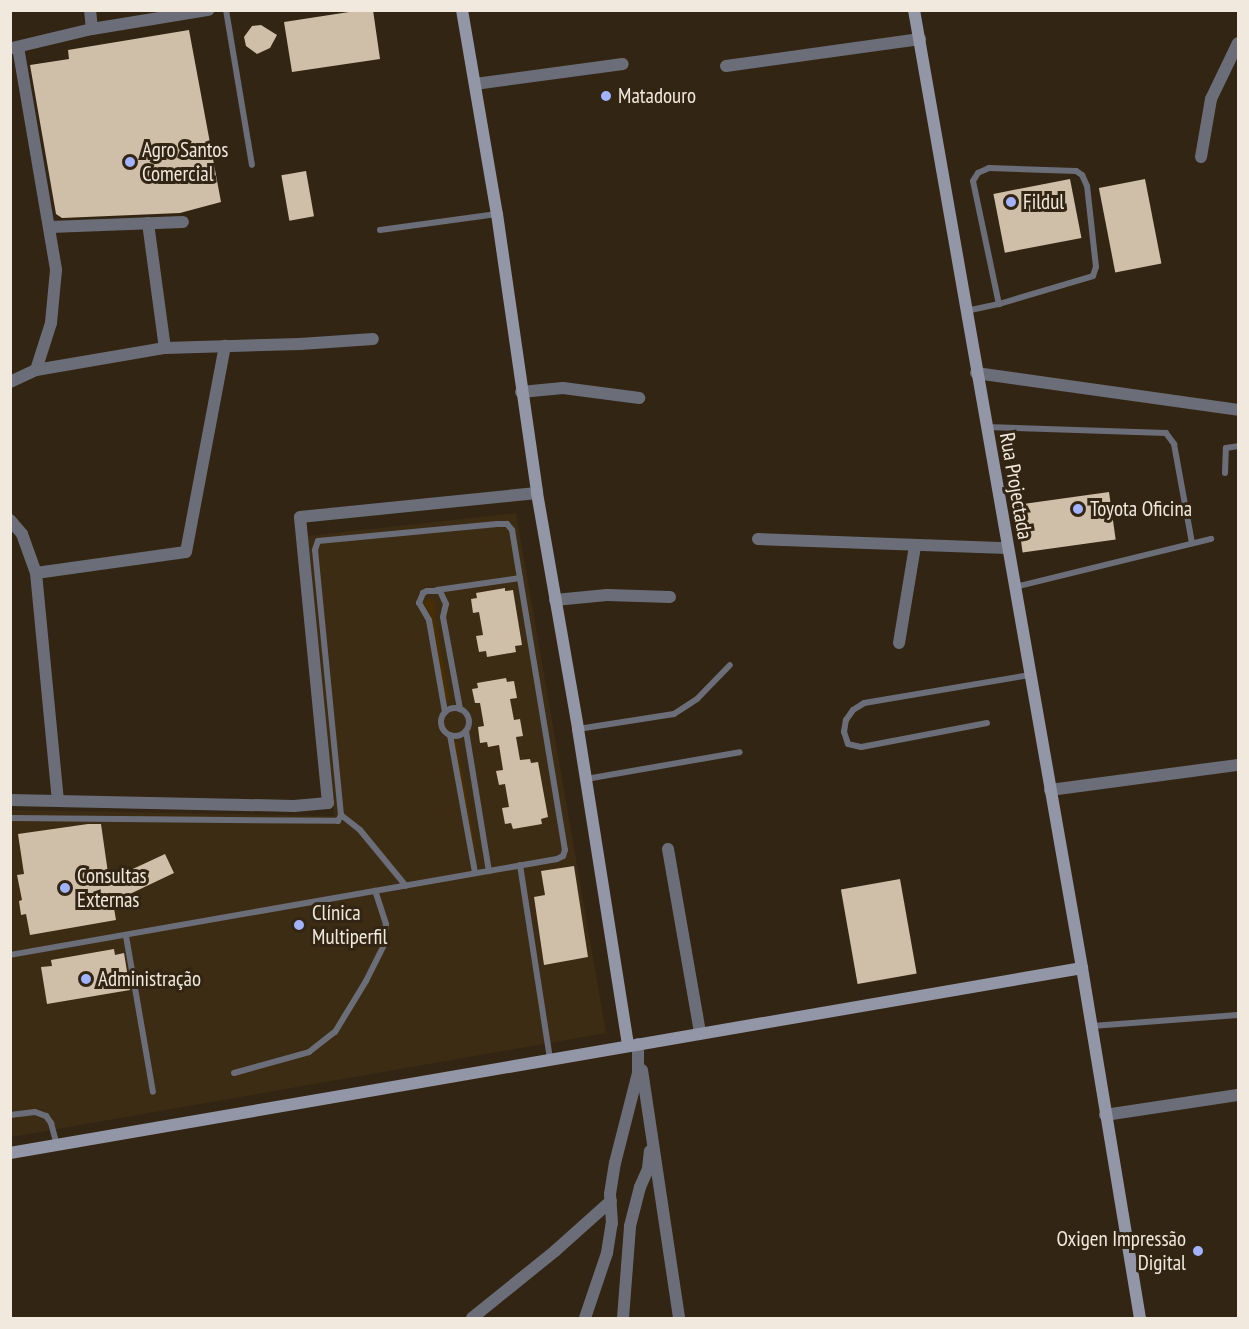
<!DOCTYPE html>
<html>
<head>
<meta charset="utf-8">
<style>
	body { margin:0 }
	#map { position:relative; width:1249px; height:1329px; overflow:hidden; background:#322513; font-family:"PT Sans Narrow",sans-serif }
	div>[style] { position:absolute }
	.built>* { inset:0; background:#3d2c14 }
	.green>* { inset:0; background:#4a2e00; transform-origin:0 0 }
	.building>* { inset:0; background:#cfbea8; transform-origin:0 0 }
	.lane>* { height:6px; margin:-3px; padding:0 3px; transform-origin:3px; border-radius:3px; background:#6b6e78 }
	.lane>.ring { margin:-3px; padding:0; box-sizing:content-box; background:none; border:6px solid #6b6e78; border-radius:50% }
	.street>* { height:12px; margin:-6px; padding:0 6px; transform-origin:6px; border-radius:6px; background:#6b6e78 }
	.secondary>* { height:12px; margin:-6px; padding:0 6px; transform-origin:6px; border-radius:6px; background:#9296a6 }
	.dots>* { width:16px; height:16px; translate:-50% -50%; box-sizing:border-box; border:3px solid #322513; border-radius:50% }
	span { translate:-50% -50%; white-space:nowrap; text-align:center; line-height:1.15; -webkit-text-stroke:6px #322513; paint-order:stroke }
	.poi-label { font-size:21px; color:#f1e9de }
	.left { translate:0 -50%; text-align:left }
	.right { translate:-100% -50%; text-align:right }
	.street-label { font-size:21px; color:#f1e9de }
	.frame { position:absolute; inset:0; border:12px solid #f1e9de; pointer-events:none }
</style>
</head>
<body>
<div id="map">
	<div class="built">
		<i style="clip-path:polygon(516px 513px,606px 1033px,11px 1137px,11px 810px,334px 816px,306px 536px)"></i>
	</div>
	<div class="green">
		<i style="clip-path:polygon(429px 598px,435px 603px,434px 613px,450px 700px,446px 701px,430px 613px,424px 603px)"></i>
		<i style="left:457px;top:742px;width:108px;height:3px;rotate:80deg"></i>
	</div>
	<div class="building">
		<i style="clip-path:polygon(362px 10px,373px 10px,380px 59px,292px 72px,284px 22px)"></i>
		<i style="clip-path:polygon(261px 25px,277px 35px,270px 48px,257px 54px,246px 46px,244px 37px,252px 26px)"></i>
		<i style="clip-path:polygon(189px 30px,221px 202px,180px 213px,62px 218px,56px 214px,30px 65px,69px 59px,68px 50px)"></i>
		<i style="left:306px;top:171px;width:46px;height:25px;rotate:80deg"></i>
		<i style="left:1070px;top:179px;width:60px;height:78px;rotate:79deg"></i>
		<i style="left:1145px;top:179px;width:86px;height:47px;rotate:79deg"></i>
		<i style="left:1109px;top:492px;width:48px;height:94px;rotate:82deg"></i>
		<i style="clip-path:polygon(505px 588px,505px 591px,513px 590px,522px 645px,515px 646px,516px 652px,487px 657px,486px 651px,479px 652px,476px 636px,483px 635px,479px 612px,473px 613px,471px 599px,477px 598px,476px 593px)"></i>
		<i style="clip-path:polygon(506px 678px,507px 682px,514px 681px,517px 698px,510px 699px,514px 720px,520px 719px,523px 736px,516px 737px,520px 760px,530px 759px,531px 763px,538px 762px,548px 817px,541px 819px,542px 824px,513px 829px,511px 823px,505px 824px,502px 808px,509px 807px,505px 784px,499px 785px,496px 771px,503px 770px,499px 745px,488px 747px,487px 742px,480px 743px,478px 727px,484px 726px,480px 703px,475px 703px,472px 689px,478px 688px,477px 683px)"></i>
		<i style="clip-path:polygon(88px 824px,101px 824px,109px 880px,165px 854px,174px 873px,113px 902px,116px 920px,30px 935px,26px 914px,21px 915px,19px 901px,22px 900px,17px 875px,24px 874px,18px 834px)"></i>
		<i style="clip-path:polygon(574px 866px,588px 957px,544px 965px,534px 897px,545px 895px,541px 871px)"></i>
		<i style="left:900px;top:879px;width:96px;height:60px;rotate:80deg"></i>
		<i style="clip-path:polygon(114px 949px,115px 955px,124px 953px,130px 990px,47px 1004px,41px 967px,52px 966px,51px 960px)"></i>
	</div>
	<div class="lane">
		<i style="left:226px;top:10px;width:157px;rotate:80.5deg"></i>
		<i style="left:380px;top:230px;width:118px;rotate:-7.8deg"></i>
		<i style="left:966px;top:311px;width:34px;rotate:-12deg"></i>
		<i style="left:999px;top:304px;width:98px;rotate:-16.6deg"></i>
		<i style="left:1093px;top:276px;width:9px;rotate:-72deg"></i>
		<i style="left:1096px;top:267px;width:81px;rotate:-96.3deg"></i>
		<i style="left:1087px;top:186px;width:12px;rotate:-114deg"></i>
		<i style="left:1082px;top:175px;width:7px;rotate:-146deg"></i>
		<i style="left:1076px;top:171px;width:87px;rotate:-178deg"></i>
		<i style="left:989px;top:168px;width:12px;rotate:156deg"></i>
		<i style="left:978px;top:173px;width:9px;rotate:122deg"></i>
		<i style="left:973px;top:181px;width:126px;rotate:78.1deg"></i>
		<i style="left:986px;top:427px;width:180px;rotate:1.9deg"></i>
		<i style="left:1166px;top:433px;width:14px;rotate:54deg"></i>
		<i style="left:1174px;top:444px;width:101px;rotate:79.7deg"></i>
		<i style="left:1225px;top:473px;width:25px;rotate:-88deg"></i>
		<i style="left:1226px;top:448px;width:12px;rotate:-9deg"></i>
		<i style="left:1015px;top:587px;width:202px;rotate:-13.8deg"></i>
		<i style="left:437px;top:590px;width:84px;rotate:-8.2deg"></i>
		<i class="ring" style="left:441px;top:708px;width:22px;height:22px"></i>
		<i style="left:445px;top:712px;width:93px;rotate:-99.9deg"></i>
		<i style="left:429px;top:620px;width:20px;rotate:-120deg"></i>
		<i style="left:419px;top:603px;width:11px;rotate:-68deg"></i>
		<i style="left:423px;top:593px;width:4px;rotate:-27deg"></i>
		<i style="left:427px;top:591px;width:13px"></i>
		<i style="left:440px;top:591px;width:14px;rotate:65deg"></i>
		<i style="left:446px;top:604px;width:13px;rotate:103deg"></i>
		<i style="left:443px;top:617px;width:94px;rotate:79.5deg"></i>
		<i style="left:987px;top:723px;width:128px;rotate:169.2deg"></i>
		<i style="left:861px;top:747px;width:13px;rotate:-167deg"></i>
		<i style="left:848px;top:744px;width:13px;rotate:-108deg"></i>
		<i style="left:844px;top:732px;width:12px;rotate:-81deg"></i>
		<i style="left:846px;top:720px;width:12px;rotate:-55deg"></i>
		<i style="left:853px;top:710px;width:13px;rotate:-32deg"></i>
		<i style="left:864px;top:703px;width:168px;rotate:-9.6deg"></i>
		<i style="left:578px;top:729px;width:97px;rotate:-8.9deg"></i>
		<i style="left:674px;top:714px;width:27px;rotate:-33deg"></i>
		<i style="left:697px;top:699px;width:47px;rotate:-45.9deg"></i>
		<i style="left:466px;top:731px;width:142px;rotate:80.7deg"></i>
		<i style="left:450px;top:735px;width:140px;rotate:79.7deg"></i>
		<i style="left:586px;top:779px;width:156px;rotate:-9.9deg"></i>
		<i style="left:341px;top:815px;width:24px;rotate:38deg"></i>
		<i style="left:360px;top:830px;width:72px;rotate:50.6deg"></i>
		<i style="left:10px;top:818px;width:328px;rotate:0.5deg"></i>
		<i style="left:338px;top:821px;width:7px;rotate:-63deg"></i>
		<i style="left:341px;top:815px;width:266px;rotate:-95.6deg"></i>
		<i style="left:315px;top:550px;width:9px;rotate:-72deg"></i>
		<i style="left:318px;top:541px;width:180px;rotate:-5.4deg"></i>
		<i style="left:497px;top:524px;width:10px"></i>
		<i style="left:507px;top:524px;width:8px;rotate:50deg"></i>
		<i style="left:512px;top:530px;width:324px;rotate:80.6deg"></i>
		<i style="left:565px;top:850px;width:6px;rotate:108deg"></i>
		<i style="left:563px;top:856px;width:7px;rotate:153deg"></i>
		<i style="left:557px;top:859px;width:555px;rotate:170.05deg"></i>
		<i style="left:520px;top:865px;width:196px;rotate:81.2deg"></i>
		<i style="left:126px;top:936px;width:158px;rotate:80.2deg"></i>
		<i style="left:1092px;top:1026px;width:146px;rotate:-4.3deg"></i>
		<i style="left:234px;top:1073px;width:78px;rotate:-15.6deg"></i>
		<i style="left:309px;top:1052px;width:33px;rotate:-38deg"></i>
		<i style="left:335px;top:1032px;width:60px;rotate:-58.7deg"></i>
		<i style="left:366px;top:981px;width:40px;rotate:-63.4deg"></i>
		<i style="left:384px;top:945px;width:21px;rotate:-85deg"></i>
		<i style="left:386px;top:924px;width:35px;rotate:-108deg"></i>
		<i style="left:10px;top:1115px;width:25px;rotate:-7deg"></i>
		<i style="left:35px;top:1112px;width:12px;rotate:20deg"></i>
		<i style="left:46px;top:1116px;width:9px;rotate:54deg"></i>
		<i style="left:51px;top:1123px;width:23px;rotate:75deg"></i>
	</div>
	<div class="street">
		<i style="left:90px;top:10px;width:19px;rotate:84deg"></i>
		<i style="left:18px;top:47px;width:226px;rotate:80.3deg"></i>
		<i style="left:56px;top:270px;width:53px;rotate:95.4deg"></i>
		<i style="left:51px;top:323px;width:49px;rotate:107.7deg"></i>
		<i style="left:12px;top:48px;width:82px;rotate:-13.4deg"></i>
		<i style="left:92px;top:29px;width:118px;rotate:-9.3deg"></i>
		<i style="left:726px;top:66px;width:196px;rotate:-7.9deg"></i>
		<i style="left:475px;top:84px;width:149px;rotate:-7.7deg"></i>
		<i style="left:1201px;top:157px;width:59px;rotate:-80.2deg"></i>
		<i style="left:1211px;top:99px;width:62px;rotate:-64.3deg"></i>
		<i style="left:148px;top:223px;width:126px;rotate:82.3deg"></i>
		<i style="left:50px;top:227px;width:133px;rotate:-2.2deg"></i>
		<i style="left:976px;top:373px;width:265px;rotate:8deg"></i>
		<i style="left:10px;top:382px;width:29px;rotate:-25deg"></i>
		<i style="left:36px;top:370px;width:131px;rotate:-9.7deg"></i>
		<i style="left:165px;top:348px;width:135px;rotate:-1.7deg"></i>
		<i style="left:300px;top:344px;width:73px;rotate:-3.9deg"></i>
		<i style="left:521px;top:392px;width:42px;rotate:-5.4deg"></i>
		<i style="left:563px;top:388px;width:77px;rotate:7.5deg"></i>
		<i style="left:10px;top:520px;width:18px;rotate:49deg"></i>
		<i style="left:22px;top:534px;width:41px;rotate:70.3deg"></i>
		<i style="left:36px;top:573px;width:229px;rotate:84.5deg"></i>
		<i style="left:758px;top:539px;width:249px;rotate:2.1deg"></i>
		<i style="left:36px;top:573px;width:151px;rotate:-8deg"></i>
		<i style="left:186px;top:552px;width:210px;rotate:-79.3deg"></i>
		<i style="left:555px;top:600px;width:52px;rotate:-5.5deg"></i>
		<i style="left:607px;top:595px;width:63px;rotate:1.8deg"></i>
		<i style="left:899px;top:643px;width:98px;rotate:-80.6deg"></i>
		<i style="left:1050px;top:790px;width:190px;rotate:-7.6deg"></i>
		<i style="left:10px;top:800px;width:284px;rotate:1.2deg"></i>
		<i style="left:294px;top:806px;width:34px;rotate:-5deg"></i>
		<i style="left:328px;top:803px;width:287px;rotate:-95.6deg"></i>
		<i style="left:300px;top:517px;width:238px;rotate:-5.8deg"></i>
		<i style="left:668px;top:849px;width:187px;rotate:80.1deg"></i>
		<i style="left:642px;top:1070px;width:251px;rotate:81.5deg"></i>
		<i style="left:1105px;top:1115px;width:134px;rotate:-8.6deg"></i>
		<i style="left:472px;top:1318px;width:107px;rotate:-38.9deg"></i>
		<i style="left:555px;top:1251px;width:75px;rotate:-41.8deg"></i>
		<i style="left:585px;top:1318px;width:69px;rotate:-71.3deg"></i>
		<i style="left:607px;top:1253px;width:30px;rotate:-81deg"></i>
		<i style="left:612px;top:1223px;width:29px;rotate:-94deg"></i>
		<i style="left:610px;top:1194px;width:31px;rotate:-81deg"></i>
		<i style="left:615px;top:1163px;width:93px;rotate:-75.7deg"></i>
		<i style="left:638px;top:1073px;width:29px;rotate:-90deg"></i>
		<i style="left:623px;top:1318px;width:92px;rotate:-85.6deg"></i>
		<i style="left:630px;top:1226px;width:40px;rotate:-75.6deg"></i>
		<i style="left:640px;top:1187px;width:20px;rotate:-66deg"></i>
		<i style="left:648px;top:1169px;width:18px;rotate:-84deg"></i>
	</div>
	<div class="secondary">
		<i style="left:462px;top:10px;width:207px;rotate:80.3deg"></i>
		<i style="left:497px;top:214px;width:282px;rotate:81.8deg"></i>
		<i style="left:537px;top:493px;width:240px;rotate:80.1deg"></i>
		<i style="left:578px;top:729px;width:321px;rotate:81deg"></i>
		<i style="left:914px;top:10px;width:973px;rotate:80.05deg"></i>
		<i style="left:1082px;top:968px;width:355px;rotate:80.6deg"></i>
		<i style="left:10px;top:1153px;width:1088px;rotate:-9.79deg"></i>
	</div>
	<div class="dots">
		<i style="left:606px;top:96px;background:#a2b2fd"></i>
		<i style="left:130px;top:162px;background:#a2b2fd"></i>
		<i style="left:1011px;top:202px;background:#a2b2fd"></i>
		<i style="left:1078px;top:509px;background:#a2b2fd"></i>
		<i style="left:65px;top:888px;background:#a2b2fd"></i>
		<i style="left:299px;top:925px;background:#a2b2fd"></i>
		<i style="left:86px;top:979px;background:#a2b2fd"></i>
		<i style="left:1198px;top:1251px;background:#a2b2fd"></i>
	</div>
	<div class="poi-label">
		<span class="left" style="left:618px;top:96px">Matadouro</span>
		<span class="left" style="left:142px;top:162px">Agro Santos<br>Comercial</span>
		<span class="left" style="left:1023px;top:202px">Fildul</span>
		<span class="left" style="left:1090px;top:509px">Toyota Oficina</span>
		<span class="left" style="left:77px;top:888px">Consultas<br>Externas</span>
		<span class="left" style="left:312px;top:925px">Clínica<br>Multiperfil</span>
		<span class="left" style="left:98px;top:979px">Administração</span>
		<span class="right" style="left:1186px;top:1251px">Oxigen Impressão<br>Digital</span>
	</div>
	<div class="street-label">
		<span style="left:1016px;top:486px;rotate:80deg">Rua Projectada</span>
	</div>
	<div class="frame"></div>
</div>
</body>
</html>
